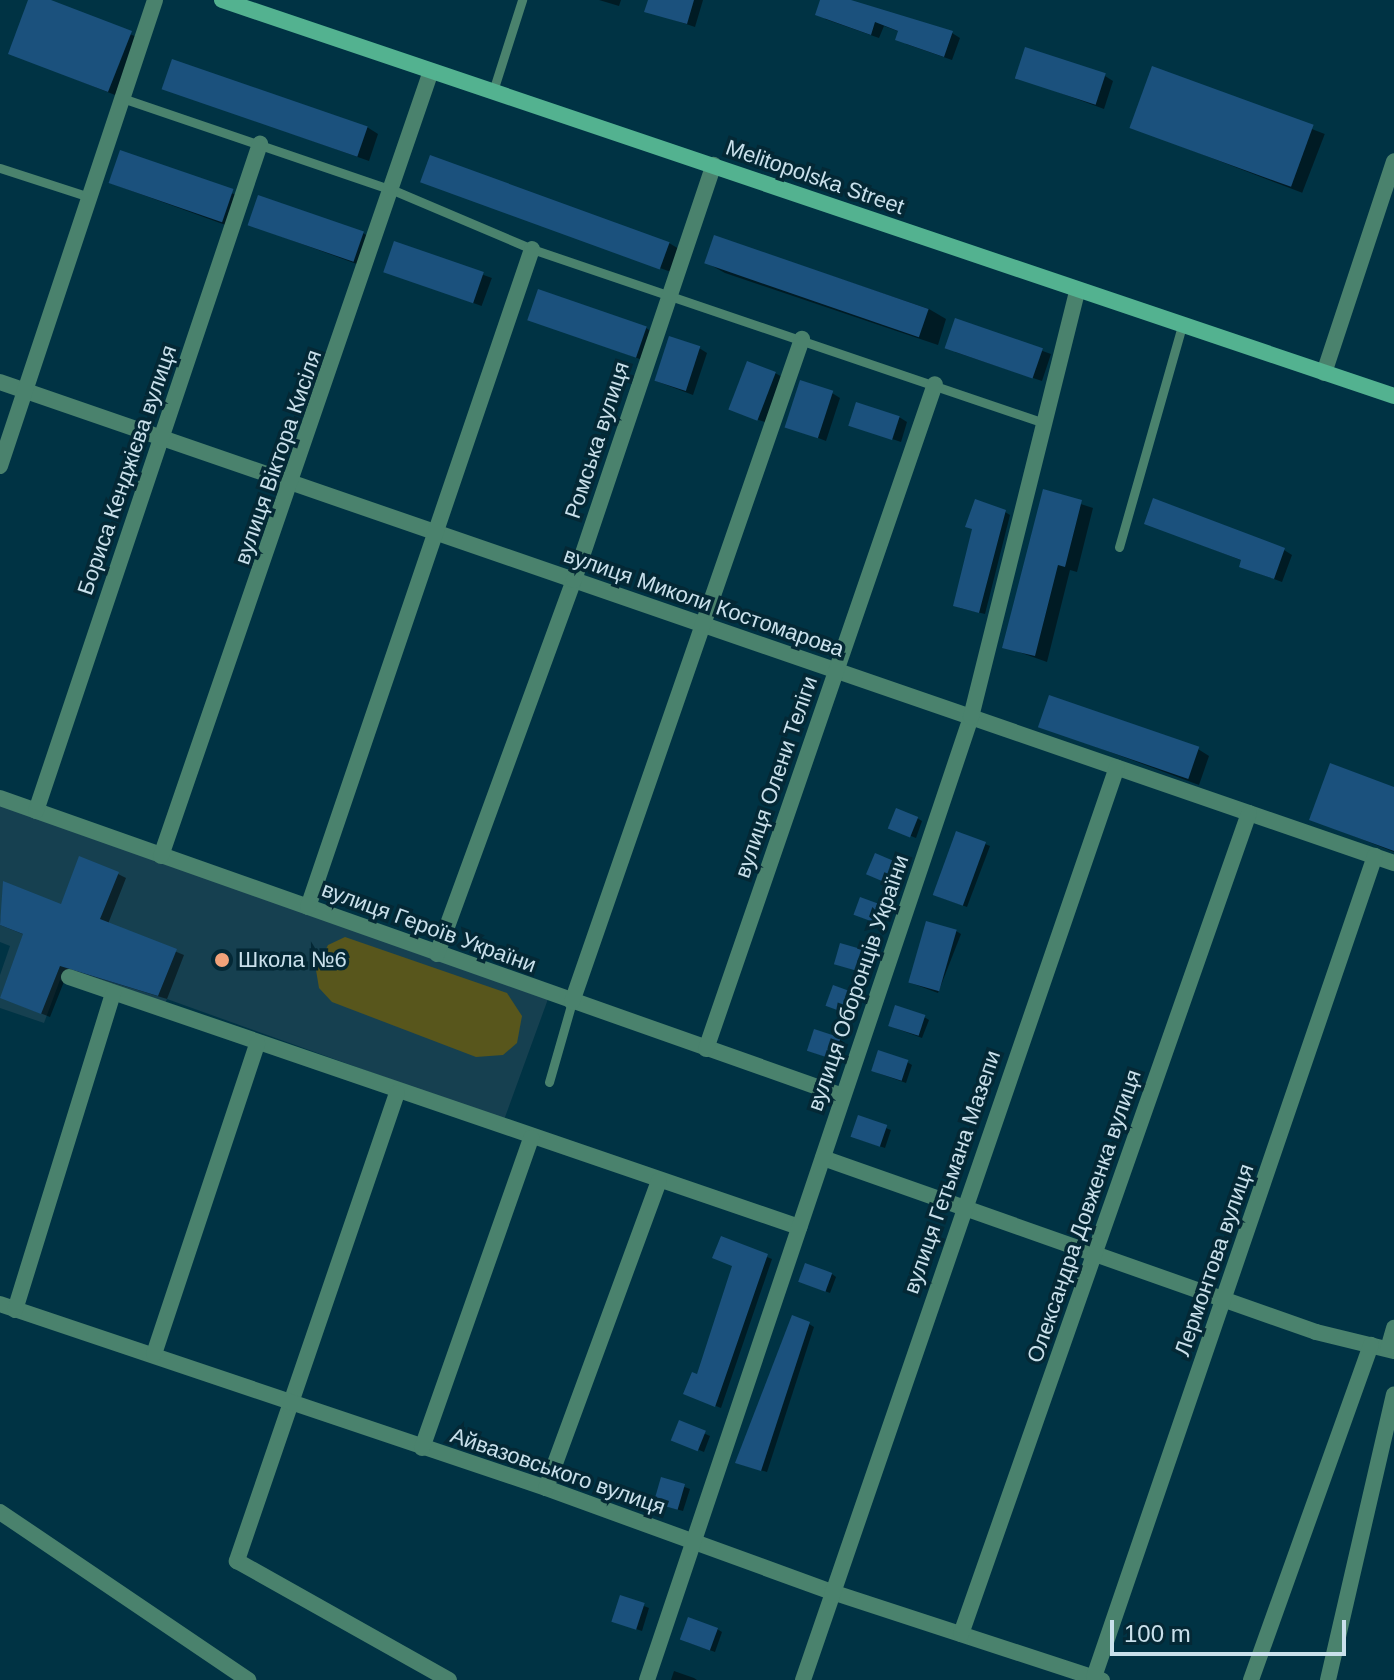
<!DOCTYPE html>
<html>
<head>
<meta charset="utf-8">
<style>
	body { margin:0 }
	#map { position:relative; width:1394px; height:1680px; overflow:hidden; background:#034; font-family:Arial,sans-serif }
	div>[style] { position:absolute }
	.built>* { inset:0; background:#164050 }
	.green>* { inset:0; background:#58561c }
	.shadow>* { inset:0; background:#0007; transform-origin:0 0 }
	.building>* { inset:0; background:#1b517d; transform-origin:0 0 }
	.lane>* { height:9px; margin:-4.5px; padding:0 4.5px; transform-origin:4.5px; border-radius:4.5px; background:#4a826d }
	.street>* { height:16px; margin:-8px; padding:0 8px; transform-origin:8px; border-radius:8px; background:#4a826d }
	.secondary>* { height:16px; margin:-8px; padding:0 8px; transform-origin:8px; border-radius:8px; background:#53b290 }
	.dots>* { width:22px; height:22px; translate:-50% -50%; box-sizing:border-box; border:4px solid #042835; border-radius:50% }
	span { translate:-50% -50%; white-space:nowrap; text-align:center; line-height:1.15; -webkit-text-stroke:7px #042835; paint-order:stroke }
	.street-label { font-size:22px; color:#c9e0eb }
	.poi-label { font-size:22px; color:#c9e0eb }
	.left { translate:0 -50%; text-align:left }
	.scale { position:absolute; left:1110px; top:1620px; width:236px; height:36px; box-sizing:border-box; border:4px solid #c9e0eb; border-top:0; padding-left:10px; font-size:24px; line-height:28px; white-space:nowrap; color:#c9e0eb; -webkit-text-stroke:6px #042835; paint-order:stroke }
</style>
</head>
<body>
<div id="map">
	<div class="built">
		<i style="clip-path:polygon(0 803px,548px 999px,504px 1120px,167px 999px,160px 1016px,60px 980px,44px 1023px,0 1008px,0 975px,10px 946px,0 942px)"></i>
	</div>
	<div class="green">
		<i style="clip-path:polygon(345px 937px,507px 993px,522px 1016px,517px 1043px,503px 1055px,476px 1057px,332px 1002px,319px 988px,316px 970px,328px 945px)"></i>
	</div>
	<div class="shadow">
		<i style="clip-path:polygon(31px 0,46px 0,142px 39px,120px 97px,10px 53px)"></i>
		<i style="clip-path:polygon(599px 0,621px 0,619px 6px)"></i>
		<i style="clip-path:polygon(650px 0,703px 0,695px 27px,647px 11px)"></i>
		<i style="clip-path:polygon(822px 0,848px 0,952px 33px,960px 38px,952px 60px,906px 44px,900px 32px,884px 26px,879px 38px,825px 19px)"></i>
		<i style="left:1153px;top:68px;width:184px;height:63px;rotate:21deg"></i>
		<i style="clip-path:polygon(1105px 76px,1113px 81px,1104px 109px,1017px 77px)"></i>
		<i style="clip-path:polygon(164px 88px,367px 127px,378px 134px,369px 161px)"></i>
		<i style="left:121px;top:153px;width:131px;height:32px;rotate:20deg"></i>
		<i style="clip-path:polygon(422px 181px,669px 243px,679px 249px,671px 272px)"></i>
		<i style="clip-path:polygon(250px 225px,363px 233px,374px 240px,365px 267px)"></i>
		<i style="clip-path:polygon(716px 237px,929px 309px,946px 319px,938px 345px,725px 273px,707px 263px)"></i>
		<i style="left:396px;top:243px;width:102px;height:30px;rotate:20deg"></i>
		<i style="clip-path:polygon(530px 319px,646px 328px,657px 335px,648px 362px)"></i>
		<i style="clip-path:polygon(956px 320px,1051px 354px,1042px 381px,955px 352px)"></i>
		<i style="clip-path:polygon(699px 348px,707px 353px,693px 395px,656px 381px)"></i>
		<i style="clip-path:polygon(775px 373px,784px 378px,768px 423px,741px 414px)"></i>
		<i style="clip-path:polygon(832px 393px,840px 398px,826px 441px,787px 426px)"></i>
		<i style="clip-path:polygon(899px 417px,907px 422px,901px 442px,851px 425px)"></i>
		<i style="clip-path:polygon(1044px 492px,1093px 508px,1077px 572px,1070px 570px,1047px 662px,1005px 647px)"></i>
		<i style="clip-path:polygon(1005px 512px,1010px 515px,985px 614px,960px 608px,955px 605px)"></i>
		<i style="clip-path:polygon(1146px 523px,1284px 550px,1292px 555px,1282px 582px,1250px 570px,1243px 561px)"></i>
		<i style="clip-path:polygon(1040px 726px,1198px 749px,1209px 756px,1199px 785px)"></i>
		<i style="clip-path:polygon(1394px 789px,1394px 852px,1311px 819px)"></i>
		<i style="clip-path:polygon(917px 818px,922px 821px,916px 838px,896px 830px)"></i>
		<i style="clip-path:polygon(985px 844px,990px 846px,967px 907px,939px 897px)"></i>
		<i style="clip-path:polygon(902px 867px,907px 870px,899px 887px,873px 876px)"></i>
		<i style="clip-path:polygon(118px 874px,126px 878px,108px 924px,184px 955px,167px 999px,69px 969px,50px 1017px,10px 1001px,25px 935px,0 925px,5px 884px,62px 906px)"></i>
		<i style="clip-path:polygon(884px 908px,889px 911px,884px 925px,861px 917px)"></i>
		<i style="clip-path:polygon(956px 931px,961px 934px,938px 993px,911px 983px)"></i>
		<i style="clip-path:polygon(867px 953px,872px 956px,867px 973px,842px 966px)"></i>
		<i style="clip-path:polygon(857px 996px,862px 999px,856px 1016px,833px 1008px)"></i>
		<i style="clip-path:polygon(924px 1017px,929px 1020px,922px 1038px,895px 1028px)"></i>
		<i style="clip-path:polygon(840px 1040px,845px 1043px,839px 1061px,815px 1053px)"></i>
		<i style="clip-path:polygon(907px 1062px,912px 1065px,906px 1083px,878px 1073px)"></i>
		<i style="clip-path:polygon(859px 1118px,891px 1130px,885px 1148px,858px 1139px)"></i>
		<i style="clip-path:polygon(722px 1239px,772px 1259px,721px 1408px,691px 1396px,734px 1266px)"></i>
		<i style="clip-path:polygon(832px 1274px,836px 1277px,830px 1293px,806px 1284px)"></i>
		<i style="clip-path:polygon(809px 1324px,814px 1327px,767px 1472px,743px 1465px)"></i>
		<i style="clip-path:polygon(681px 1423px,710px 1436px,704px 1452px,679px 1442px)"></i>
		<i style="clip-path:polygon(663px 1479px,690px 1489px,683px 1511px,661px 1505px)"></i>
		<i style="clip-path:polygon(621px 1597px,649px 1608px,642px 1631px,618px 1623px)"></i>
		<i style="clip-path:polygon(717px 1629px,722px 1632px,715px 1652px,687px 1642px)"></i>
		<i style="clip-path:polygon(674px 1671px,694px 1678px,697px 1680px,671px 1680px)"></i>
	</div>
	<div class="building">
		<i style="clip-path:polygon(28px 0,51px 0,132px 31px,108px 92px,8px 54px)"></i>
		<i style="clip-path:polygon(648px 0,694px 0,687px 24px,644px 12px)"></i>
		<i style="clip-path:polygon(820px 0,851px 0,953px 31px,944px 57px,895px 40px,898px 31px,875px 22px,871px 35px,815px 15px)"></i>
		<i style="left:1025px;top:47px;width:85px;height:33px;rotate:18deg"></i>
		<i style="left:172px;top:59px;width:207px;height:32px;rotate:19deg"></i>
		<i style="left:1152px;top:66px;width:172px;height:66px;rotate:20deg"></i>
		<i style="left:120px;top:150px;width:120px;height:35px;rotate:19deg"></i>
		<i style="left:430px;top:155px;width:255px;height:29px;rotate:20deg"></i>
		<i style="left:258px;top:195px;width:112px;height:32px;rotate:19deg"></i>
		<i style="left:714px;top:235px;width:227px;height:30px;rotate:19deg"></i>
		<i style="left:394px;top:241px;width:95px;height:33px;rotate:19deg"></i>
		<i style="left:538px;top:289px;width:115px;height:33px;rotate:19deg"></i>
		<i style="left:955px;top:318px;width:93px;height:32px;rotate:19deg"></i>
		<i style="left:669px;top:336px;width:33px;height:47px;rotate:18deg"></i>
		<i style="left:747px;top:361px;width:31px;height:52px;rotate:21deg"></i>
		<i style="left:800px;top:380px;width:35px;height:50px;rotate:18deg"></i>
		<i style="left:856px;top:402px;width:46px;height:25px;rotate:18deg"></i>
		<i style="clip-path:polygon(1043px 489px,1082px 500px,1065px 567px,1058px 565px,1035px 656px,1002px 648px)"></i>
		<i style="clip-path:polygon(1153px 498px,1285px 548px,1274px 579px,1239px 567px,1241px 560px,1144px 524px)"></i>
		<i style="clip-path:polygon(975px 499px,1006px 510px,979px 613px,953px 606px,972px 529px,965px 527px)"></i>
		<i style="left:1049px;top:695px;width:159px;height:34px;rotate:19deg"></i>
		<i style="clip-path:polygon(1330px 763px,1394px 787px,1394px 851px,1309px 820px)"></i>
		<i style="left:896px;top:808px;width:24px;height:22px;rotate:22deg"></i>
		<i style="left:956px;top:831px;width:32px;height:68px;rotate:20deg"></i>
		<i style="left:875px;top:853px;width:30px;height:23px;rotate:23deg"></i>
		<i style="clip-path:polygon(79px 856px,119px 872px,100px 919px,177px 949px,158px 996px,60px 966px,41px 1014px,0 998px,23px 934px,0 925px,3px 881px,61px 904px)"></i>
		<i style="left:860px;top:897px;width:27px;height:19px;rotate:20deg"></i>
		<i style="left:926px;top:921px;width:32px;height:64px;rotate:16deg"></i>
		<i style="left:840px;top:943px;width:29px;height:22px;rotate:16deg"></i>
		<i style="left:833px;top:985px;width:27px;height:22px;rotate:20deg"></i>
		<i style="left:895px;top:1005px;width:32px;height:22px;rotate:18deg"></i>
		<i style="left:814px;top:1029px;width:28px;height:23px;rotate:18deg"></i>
		<i style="left:878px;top:1050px;width:32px;height:22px;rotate:18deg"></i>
		<i style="left:858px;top:1115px;width:31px;height:23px;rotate:19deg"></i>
		<i style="clip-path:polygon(721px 1236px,768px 1254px,715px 1407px,683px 1394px,692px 1372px,697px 1374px,732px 1266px,712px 1258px)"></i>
		<i style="left:805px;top:1263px;width:29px;height:20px;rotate:20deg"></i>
		<i style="clip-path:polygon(792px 1315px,810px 1322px,761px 1471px,735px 1463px)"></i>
		<i style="left:679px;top:1420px;width:29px;height:22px;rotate:22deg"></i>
		<i style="left:661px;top:1477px;width:25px;height:27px;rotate:16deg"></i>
		<i style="left:620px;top:1595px;width:26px;height:28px;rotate:18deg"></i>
		<i style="left:688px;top:1617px;width:32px;height:24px;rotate:20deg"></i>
	</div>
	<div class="lane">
		<i style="left:493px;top:91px;width:96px;rotate:-72.3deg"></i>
		<i style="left:122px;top:98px;width:286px;rotate:18.8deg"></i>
		<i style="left:393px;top:190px;width:151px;rotate:23deg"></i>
		<i style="left:532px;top:249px;width:541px;rotate:18.77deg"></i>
		<i style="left:0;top:168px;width:94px;rotate:18deg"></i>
		<i style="left:1119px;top:547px;width:230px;rotate:-74.1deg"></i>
		<i style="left:549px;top:1082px;width:83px;rotate:-74deg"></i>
	</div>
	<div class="street">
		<i style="left:1324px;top:373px;width:223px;rotate:-71.7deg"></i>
		<i style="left:0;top:382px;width:1475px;rotate:19.04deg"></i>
		<i style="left:0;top:466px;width:491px;rotate:-71.6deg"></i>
		<i style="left:0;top:798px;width:894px;rotate:19.47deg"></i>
		<i style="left:36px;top:811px;width:704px;rotate:-71.44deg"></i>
		<i style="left:161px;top:856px;width:830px;rotate:-71.02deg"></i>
		<i style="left:308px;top:907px;width:695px;rotate:-71.2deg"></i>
		<i style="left:437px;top:954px;width:398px;rotate:-69.9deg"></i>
		<i style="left:574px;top:580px;width:438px;rotate:-71.4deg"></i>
		<i style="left:69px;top:977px;width:772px;rotate:18.9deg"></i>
		<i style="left:572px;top:1002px;width:702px;rotate:-70.87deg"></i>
		<i style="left:706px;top:1049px;width:703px;rotate:-71deg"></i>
		<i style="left:397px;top:1093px;width:495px;rotate:108.9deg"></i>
		<i style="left:237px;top:1561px;width:243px;rotate:29.3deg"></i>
		<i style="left:823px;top:1158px;width:523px;rotate:19.44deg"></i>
		<i style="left:1316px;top:1332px;width:80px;rotate:13.7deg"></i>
		<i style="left:0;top:1304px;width:576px;rotate:18.62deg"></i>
		<i style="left:546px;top:1488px;width:304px;rotate:20deg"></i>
		<i style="left:832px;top:1592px;width:284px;rotate:18.1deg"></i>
		<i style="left:15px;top:1310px;width:332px;rotate:-72.8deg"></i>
		<i style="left:1388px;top:1349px;width:22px;rotate:-74deg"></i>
		<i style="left:154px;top:1354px;width:327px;rotate:-71.6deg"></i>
		<i style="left:422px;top:1448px;width:329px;rotate:-70.6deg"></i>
		<i style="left:546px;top:1488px;width:327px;rotate:-69.8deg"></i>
		<i style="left:0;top:1512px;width:300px;rotate:34.1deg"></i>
		<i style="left:961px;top:1634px;width:870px;rotate:-70.67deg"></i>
		<i style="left:1094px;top:1677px;width:868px;rotate:-71.11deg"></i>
		<i style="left:647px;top:1680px;width:1016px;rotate:-71.4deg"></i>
		<i style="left:971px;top:717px;width:439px;rotate:-76deg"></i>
		<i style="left:803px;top:1680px;width:965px;rotate:-71.02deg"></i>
		<i style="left:1251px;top:1680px;width:356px;rotate:-70.3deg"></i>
		<i style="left:1328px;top:1680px;width:293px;rotate:-77deg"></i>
	</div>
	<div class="secondary">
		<i style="left:222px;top:0;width:1237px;rotate:18.67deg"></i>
	</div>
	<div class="dots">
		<i style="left:222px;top:960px;background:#f0a27a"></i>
	</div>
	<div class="street-label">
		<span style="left:815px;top:177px;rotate:19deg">Melitopolska Street</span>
		<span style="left:597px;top:440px;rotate:-72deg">Ромська вулиця</span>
		<span style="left:278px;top:457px;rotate:-71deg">вулиця Віктора Кисіля</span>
		<span style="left:127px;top:470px;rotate:-71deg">Бориса Кенджієва вулиця</span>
		<span style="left:704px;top:602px;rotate:19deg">вулиця Миколи Костомарова</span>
		<span style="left:776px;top:777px;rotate:-71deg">вулиця Олени Теліги</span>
		<span style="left:429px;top:927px;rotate:20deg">вулиця Героїв України</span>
		<span style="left:858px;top:983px;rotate:-71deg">вулиця Оборонців України</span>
		<span style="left:952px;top:1172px;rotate:-71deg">вулиця Гетьмана Мазепи</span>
		<span style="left:1084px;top:1216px;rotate:-71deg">Олександра Довженка вулиця</span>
		<span style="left:1214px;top:1260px;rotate:-71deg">Лермонтова вулиця</span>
		<span style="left:558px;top:1471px;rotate:19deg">Айвазовського вулиця</span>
	</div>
	<div class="poi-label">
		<span class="left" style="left:238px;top:960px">Школа №6</span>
	</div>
	<div class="scale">100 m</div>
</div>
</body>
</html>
